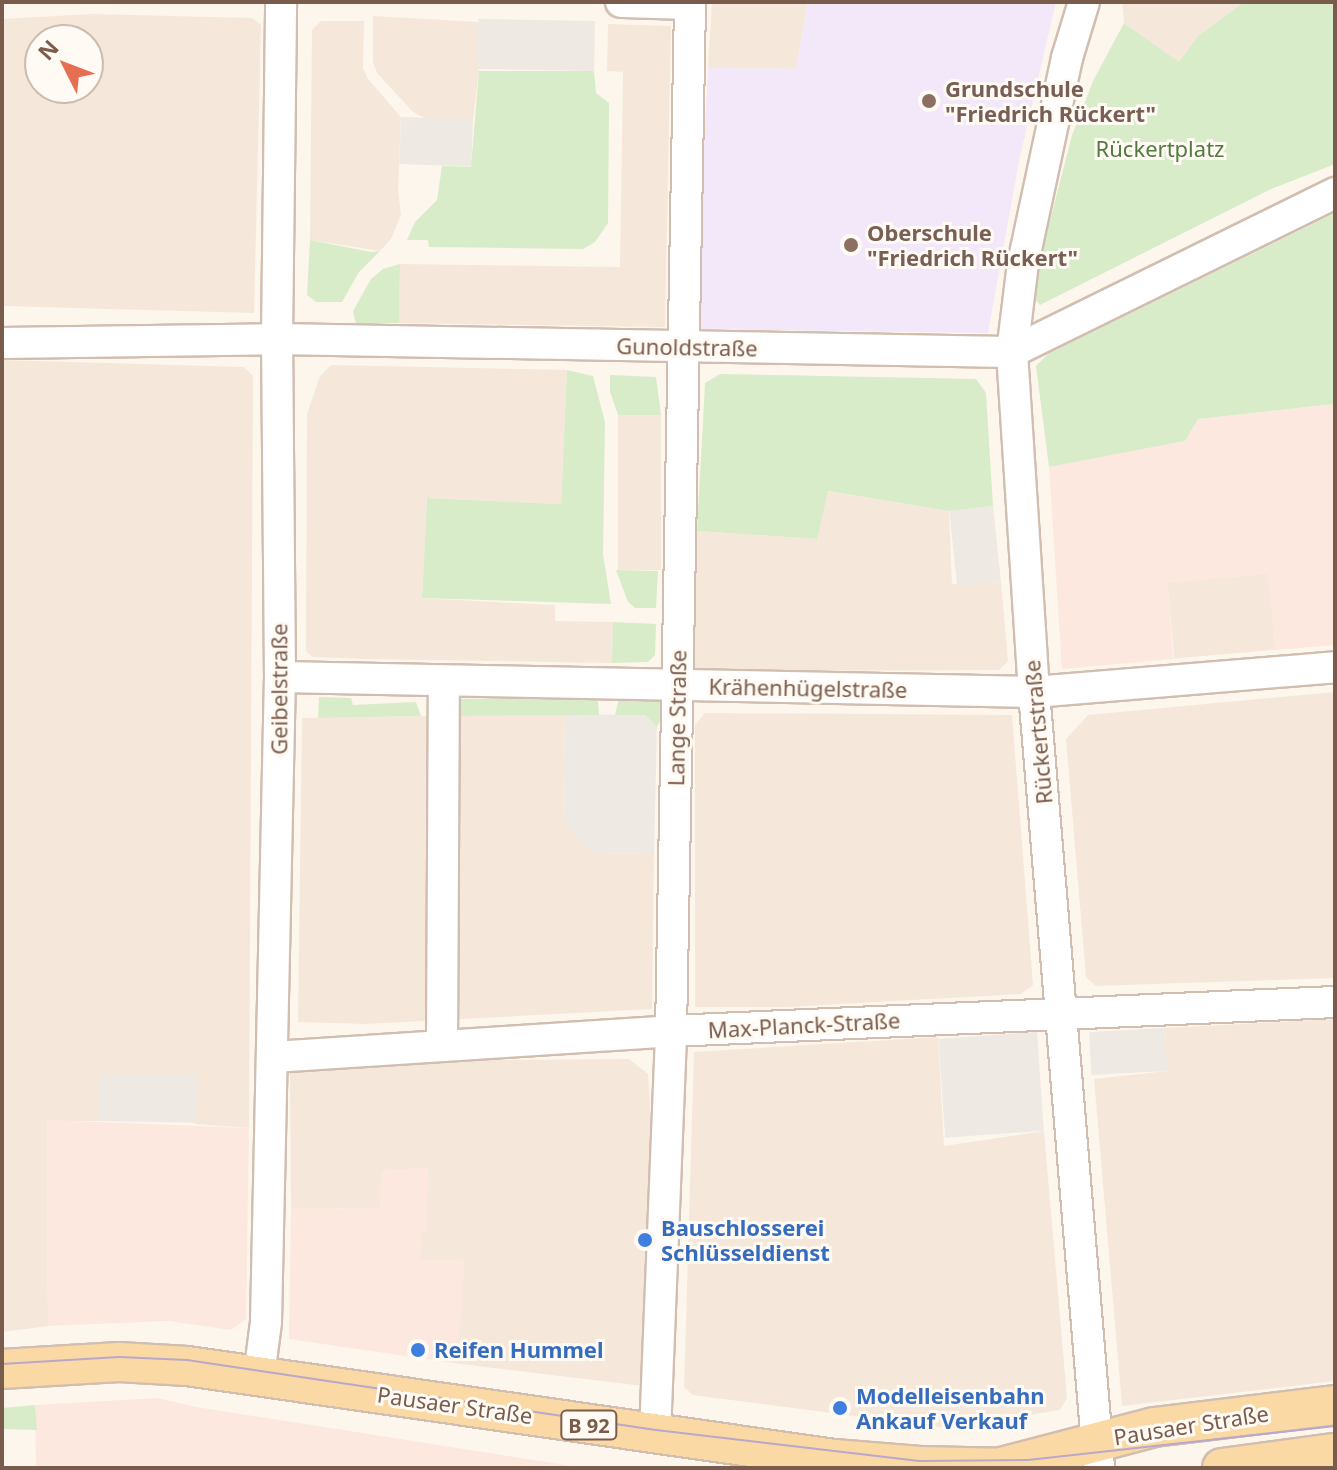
<!DOCTYPE html>
<html>
<head>
<meta charset="utf-8">
<style>
	body { margin:0 }
	#map { position:relative; width:1337px; height:1470px; overflow:hidden; background:#fdf6ec; font-family:"Noto Sans",sans-serif }
	div>[style] { position:absolute }
	.residential>* { inset:0; background:#f5e8da; transform-origin:0 0 }
	.commercial>* { inset:0; background:#fde8e0 }
	.industrial>* { inset:0; background:#efe9e4; transform-origin:0 0 }
	.education>* { inset:0; background:#f3e8fa }
	.green>* { inset:0; background:#d8ecc9 }
	.roads { filter:drop-shadow(2px 0 #d1beb0) drop-shadow(-2px 0 #d1beb0) drop-shadow(0 2px #d1beb0) drop-shadow(0 -2px #d1beb0) }
	.minor>* { height:30px; margin:-15px; padding:0 15px; transform-origin:15px; border-radius:15px; background:#fff }
	.major>* { height:38px; margin:-19px; padding:0 19px; transform-origin:19px; border-radius:19px; background:#fbd9a5 }
	.tram>* { height:2px; margin:-1px; padding:0 1px; transform-origin:1px; border-radius:1px; background:#b9a8c9 }
	.dots>* { width:22px; height:22px; translate:-50% -50%; box-sizing:border-box; border:4px solid #fffaf3; border-radius:50% }
	span { translate:-50% -50%; white-space:nowrap; text-align:center; line-height:1.15; -webkit-text-stroke:6px #fffaf3; paint-order:stroke }
	.shield-label span { padding:2px 6px; background:#fffaf3; border:2px solid; border-radius:6px; -webkit-text-stroke-width:0 }
	.shield-label { font-size:20px; color:#7a5c4d; font-weight:700 }
	.education-label { font-size:22px; color:#785e54; font-weight:700 }
	.left { translate:0 -50%; text-align:left }
	.park-label { font-size:22px; color:#537a41 }
	.street-label { font-size:22px; color:#7a5c4d }
	.shop-label { font-size:22px; color:#366cbe; font-weight:700 }
	.frame { position:absolute; inset:0; border:4px solid #7a5c4d; pointer-events:none }
	.north { position:absolute; left:24px; top:24px; width:80px; height:80px; box-sizing:border-box; background:#fffaf3; border:2px solid #cabbb1; border-radius:50%; rotate:312deg; font-size:22px; font-weight:700; line-height:32px; text-align:center; color:#7a5c4d }
	.north::after { content:''; display:block; margin:auto; width:28px; height:36px; background:#e76f51; clip-path:polygon(50% 0,100% 100%,50% 72%,0 100%) }
</style>
</head>
<body>
<div id="map">
	<div class="residential">
		<i style="clip-path:polygon(712px 2px,808px 2px,796px 69px,708px 68px)"></i>
		<i style="clip-path:polygon(1122px 2px,1244px 2px,1198px 36px,1179px 63px,1124px 23px)"></i>
		<i style="clip-path:polygon(evenodd,92px 14px,252px 18px,261px 25px,254px 313px,2px 306px,2px 19px,92px 14px,40px 40px,88px 40px,88px 88px,40px 88px,40px 40px)"></i>
		<i style="clip-path:polygon(373px 16px,478px 22px,479px 71px,473px 120px,425px 118px,413px 112px,377px 73px,373px 62px)"></i>
		<i style="clip-path:polygon(321px 21px,364px 21px,363px 68px,368px 79px,401px 117px,398px 190px,401px 215px,391px 239px,380px 251px,310px 240px,312px 30px)"></i>
		<i style="clip-path:polygon(608px 24px,671px 26px,665px 327px,399px 323px,400px 264px,620px 267px,623px 72px,607px 71px)"></i>
		<i style="clip-path:polygon(2px 360px,244px 367px,253px 376px,249px 1128px,195px 1124px,197px 1076px,100px 1073px,98px 1121px,47px 1121px,48px 1326px,2px 1332px)"></i>
		<i style="clip-path:polygon(331px 365px,567px 370px,561px 504px,427px 498px,422px 598px,555px 605px,555px 621px,613px 622px,612px 663px,364px 659px,312px 657px,306px 651px,307px 414px,320px 376px)"></i>
		<i style="left:618px;top:415px;width:43px;height:155px"></i>
		<i style="clip-path:polygon(827px 491px,949px 511px,952px 584px,1001px 582px,1008px 661px,999px 670px,694px 671px,697px 531px,817px 539px)"></i>
		<i style="left:1269px;top:573px;width:77px;height:102px;rotate:85deg"></i>
		<i style="clip-path:polygon(1335px 692px,1335px 978px,1096px 986px,1086px 977px,1066px 739px,1088px 715px)"></i>
		<i style="clip-path:polygon(705px 713px,1012px 715px,1033px 985px,1021px 994px,786px 1007px,695px 1007px,695px 725px)"></i>
		<i style="clip-path:polygon(565px 714px,563px 823px,593px 853px,654px 854px,652px 1009px,365px 1024px,298px 1022px,302px 718px)"></i>
		<i style="clip-path:polygon(1335px 1019px,1335px 1381px,1122px 1406px,1094px 1079px,1167px 1071px,1165px 1028px)"></i>
		<i style="clip-path:polygon(938px 1037px,944px 1146px,1044px 1131px,1067px 1398px,1060px 1410px,948px 1428px,693px 1395px,684px 1387px,694px 1052px)"></i>
		<i style="clip-path:polygon(629px 1059px,648px 1074px,653px 1159px,643px 1386px,453px 1363px,464px 1261px,420px 1260px,421px 1231px,426px 1231px,380px 1208px,291px 1209px,290px 1073px,300px 1062px)"></i>
	</div>
	<div class="commercial">
		<i style="clip-path:polygon(1335px 404px,1335px 645px,1276px 650px,1268px 574px,1168px 583px,1173px 659px,1062px 669px,1049px 467px,1185px 441px,1198px 419px)"></i>
		<i style="clip-path:polygon(47px 1120px,249px 1128px,246px 1319px,231px 1330px,168px 1321px,48px 1326px)"></i>
		<i style="clip-path:polygon(428px 1167px,426px 1231px,421px 1232px,420px 1260px,464px 1261px,462px 1312px,453px 1363px,289px 1339px,291px 1209px,380px 1208px,381px 1171px)"></i>
		<i style="clip-path:polygon(157px 1398px,196px 1407px,585px 1468px,36px 1468px,35px 1405px)"></i>
	</div>
	<div class="industrial">
		<i style="left:595px;top:21px;width:50px;height:117px;rotate:91deg"></i>
		<i style="left:401px;top:117px;width:72px;height:47px;rotate:2deg"></i>
		<i style="left:993px;top:506px;width:76px;height:44px;rotate:84deg"></i>
		<i style="clip-path:polygon(565px 714px,645px 715px,657px 727px,654px 854px,593px 853px,563px 823px)"></i>
		<i style="left:1165px;top:1028px;width:43px;height:76px;rotate:87deg"></i>
		<i style="left:1037px;top:1032px;width:99px;height:99px;rotate:86deg"></i>
		<i style="left:99px;top:1073px;width:98px;height:48px;rotate:1deg"></i>
	</div>
	<div class="education">
		<i style="clip-path:polygon(808px 2px,1056px 2px,1019px 161px,988px 333px,694px 329px,708px 68px,796px 69px)"></i>
	</div>
	<div class="green">
		<i style="clip-path:polygon(1244px 2px,1335px 2px,1335px 164px,1269px 190px,1040px 305px,1035px 299px,1033px 287px,1072px 135px,1093px 81px,1124px 23px,1179px 62px,1198px 36px)"></i>
		<i style="clip-path:polygon(479px 71px,594px 71px,596px 93px,609px 103px,608px 223px,595px 242px,583px 249px,429px 247px,428px 240px,407px 240px,415px 222px,437px 200px,442px 166px,471px 167px)"></i>
		<i style="clip-path:polygon(1335px 213px,1335px 404px,1198px 419px,1185px 441px,1049px 467px,1036px 366px,1048px 354px)"></i>
		<i style="clip-path:polygon(310px 240px,371px 252px,380px 251px,359px 272px,342px 302px,316px 302px,307px 295px)"></i>
		<i style="clip-path:polygon(400px 264px,399px 323px,356px 324px,353px 311px,371px 279px,383px 269px)"></i>
		<i style="clip-path:polygon(567px 370px,593px 376px,605px 422px,603px 554px,611px 604px,422px 598px,427px 498px,561px 504px)"></i>
		<i style="clip-path:polygon(720px 374px,976px 379px,986px 393px,993px 506px,949px 511px,828px 491px,817px 539px,697px 531px,705px 383px)"></i>
		<i style="clip-path:polygon(610px 375px,656px 377px,661px 415px,618px 415px,610px 392px)"></i>
		<i style="clip-path:polygon(616px 570px,658px 571px,656px 608px,635px 608px,628px 602px)"></i>
		<i style="clip-path:polygon(613px 622px,656px 624px,655px 655px,648px 662px,612px 663px)"></i>
		<i style="clip-path:polygon(319px 697px,351px 698px,353px 705px,416px 702px,421px 716px,318px 718px)"></i>
		<i style="clip-path:polygon(592px 697px,598px 702px,599px 715px,451px 716px,457px 699px)"></i>
		<i style="clip-path:polygon(619px 698px,665px 699px,664px 712px,657px 727px,645px 715px,615px 715px)"></i>
		<i style="clip-path:polygon(35px 1405px,37px 1430px,2px 1429px,2px 1408px)"></i>
	</div>
	<div class="roads">
		<div class="minor">
			<i style="left:621px;top:2px;width:68px;rotate:1.7deg"></i>
			<i style="left:1084px;top:2px;width:59px;rotate:106.9deg"></i>
			<i style="left:1067px;top:58px;width:210px;rotate:102.1deg"></i>
			<i style="left:1023px;top:263px;width:90px;rotate:97deg"></i>
			<i style="left:1012px;top:352px;width:341px;rotate:86.3deg"></i>
			<i style="left:1034px;top:692px;width:779px;rotate:85.21deg"></i>
			<i style="left:2px;top:343px;width:275px;rotate:-0.8deg"></i>
			<i style="left:277px;top:339px;width:735px;rotate:1.01deg"></i>
			<i style="left:1012px;top:352px;width:360px;rotate:-26.2deg"></i>
			<i style="left:280px;top:677px;width:754px;rotate:1.14deg"></i>
			<i style="left:1034px;top:692px;width:302px;rotate:-4.7deg"></i>
			<i style="left:442px;top:1046px;width:365px;rotate:-89.7deg"></i>
			<i style="left:273px;top:1057px;width:399px;rotate:-3.7deg"></i>
			<i style="left:671px;top:1031px;width:665px;rotate:-2.5deg"></i>
			<i style="left:259px;top:1376px;width:54px;rotate:-82.6deg"></i>
			<i style="left:266px;top:1322px;width:645px;rotate:-88.76deg"></i>
			<i style="left:280px;top:677px;width:338px;rotate:-90.5deg"></i>
			<i style="left:277px;top:339px;width:337px;rotate:-89.3deg"></i>
			<i style="left:655px;top:1434px;width:403px;rotate:-87.7deg"></i>
			<i style="left:671px;top:1031px;width:1029px;rotate:-88.94deg"></i>
		</div>
		<div class="major">
			<i style="left:2px;top:1369px;width:117px;rotate:-3.4deg"></i>
			<i style="left:119px;top:1362px;width:68px;rotate:3.4deg"></i>
			<i style="left:187px;top:1366px;width:654px;rotate:8.18deg"></i>
			<i style="left:834px;top:1459px;width:86px;rotate:4.7deg"></i>
			<i style="left:920px;top:1466px;width:93px;rotate:1.2deg"></i>
			<i style="left:1002px;top:1467px;width:157px;rotate:-14.7deg"></i>
			<i style="left:1154px;top:1427px;width:182px;rotate:-6.9deg"></i>
			<i style="left:1222px;top:1468px;width:114px;rotate:-7.6deg"></i>
		</div>
	</div>
	<div class="tram">
		<i style="left:2px;top:1364px;width:117px;rotate:-3.4deg"></i>
		<i style="left:119px;top:1357px;width:68px;rotate:2.5deg"></i>
		<i style="left:187px;top:1360px;width:474px;rotate:8.5deg"></i>
		<i style="left:656px;top:1430px;width:265px;rotate:6.7deg"></i>
		<i style="left:919px;top:1461px;width:109px;rotate:-0.5deg"></i>
		<i style="left:1028px;top:1460px;width:309px;rotate:-6.3deg"></i>
	</div>
	<div class="dots">
		<i style="left:929px;top:101px;background:#8d6e63"></i>
		<i style="left:851px;top:245px;background:#8d6e63"></i>
		<i style="left:645px;top:1240px;background:#3f7fe0"></i>
		<i style="left:418px;top:1350px;background:#3f7fe0"></i>
		<i style="left:840px;top:1408px;background:#3f7fe0"></i>
	</div>
	<div class="shield-label">
		<span style="left:589px;top:1425px">B 92</span>
	</div>
	<div class="education-label">
		<span class="left" style="left:945px;top:101px">Grundschule<br>"Friedrich Rückert"</span>
		<span class="left" style="left:867px;top:245px">Oberschule<br>"Friedrich Rückert"</span>
	</div>
	<div class="park-label">
		<span style="left:1160px;top:149px">Rückertplatz</span>
	</div>
	<div class="street-label">
		<span style="left:687px;top:347px;rotate:1deg">Gunoldstraße</span>
		<span style="left:808px;top:688px;rotate:1deg">Krähenhügelstraße</span>
		<span style="left:279px;top:689px;rotate:-90deg">Geibelstraße</span>
		<span style="left:677px;top:718px;rotate:-89deg">Lange Straße</span>
		<span style="left:1038px;top:732px;rotate:-95deg">Rückertstraße</span>
		<span style="left:804px;top:1025px;rotate:-3deg">Max-Planck-Straße</span>
		<span style="left:455px;top:1405px;rotate:8deg">Pausaer Straße</span>
		<span style="left:1191px;top:1425px;rotate:-9deg">Pausaer Straße</span>
	</div>
	<div class="shop-label">
		<span class="left" style="left:661px;top:1240px">Bauschlosserei<br>Schlüsseldienst</span>
		<span class="left" style="left:434px;top:1350px">Reifen Hummel</span>
		<span class="left" style="left:856px;top:1408px">Modelleisenbahn<br>Ankauf Verkauf</span>
	</div>
	<div class="frame"></div>
	<div class="north">N</div>
</div>
</body>
</html>
